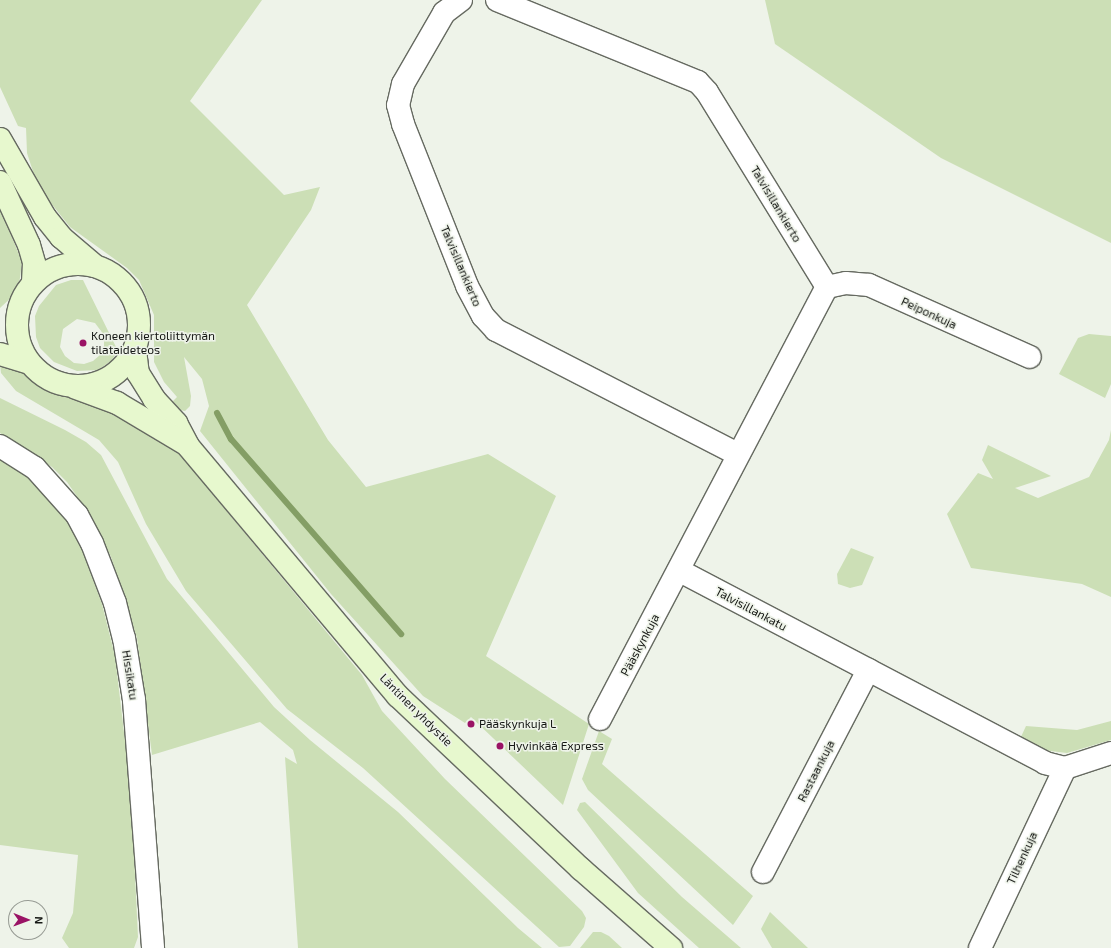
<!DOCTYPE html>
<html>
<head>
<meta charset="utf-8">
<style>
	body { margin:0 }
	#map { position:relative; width:1111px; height:948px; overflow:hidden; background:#eef3e9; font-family:"Exo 2",sans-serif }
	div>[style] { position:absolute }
	.green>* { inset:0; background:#ccdfb6 }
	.stream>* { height:6px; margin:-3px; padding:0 3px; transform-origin:3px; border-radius:3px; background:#849e65 }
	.roads { filter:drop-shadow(1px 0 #666a61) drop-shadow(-1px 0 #666a61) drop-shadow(0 1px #666a61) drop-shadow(0 -1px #666a61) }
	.street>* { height:22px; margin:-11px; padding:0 11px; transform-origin:11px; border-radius:11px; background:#fff }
	.secondary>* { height:22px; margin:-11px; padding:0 11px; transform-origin:11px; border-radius:11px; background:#e7f8ce }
	.secondary>.ring { margin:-11px; padding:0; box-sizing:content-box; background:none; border:22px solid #e7f8ce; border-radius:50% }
	.dots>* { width:11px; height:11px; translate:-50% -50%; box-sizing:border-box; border:2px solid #eef3e9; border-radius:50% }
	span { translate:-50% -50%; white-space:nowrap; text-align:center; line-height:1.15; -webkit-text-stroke:3px #eef3e9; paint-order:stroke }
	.street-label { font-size:12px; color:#151714 }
	.poi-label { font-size:12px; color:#151714 }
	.left { translate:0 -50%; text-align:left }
	.north { position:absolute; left:8px; top:900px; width:40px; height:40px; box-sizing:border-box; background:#eef3e9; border:1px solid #979b94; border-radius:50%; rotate:91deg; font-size:11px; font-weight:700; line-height:16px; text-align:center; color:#151714 }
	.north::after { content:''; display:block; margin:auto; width:14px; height:18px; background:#9a1365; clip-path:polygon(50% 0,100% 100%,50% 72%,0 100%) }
</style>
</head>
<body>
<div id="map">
	<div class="green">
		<i style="clip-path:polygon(0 0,262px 0,190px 101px,284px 195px,320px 187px,311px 210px,247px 305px,328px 440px,366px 487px,488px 454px,556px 496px,486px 656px,589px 724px,563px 805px,471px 717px,465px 723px,423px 696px,331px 594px,200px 431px,209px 406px,202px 379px,184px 357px,191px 396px,190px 406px,185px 411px,180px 410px,172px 402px,177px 397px,164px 382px,154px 362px,154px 315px,139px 280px,127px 268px,70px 227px,38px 187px,27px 153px,26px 128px,18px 126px,0 87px)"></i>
		<i style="clip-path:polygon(765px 0,1111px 0,1111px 243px,941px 158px,775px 44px)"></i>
		<i style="clip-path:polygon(0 207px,22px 262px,19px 285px,14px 295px,0 308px)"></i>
		<i style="clip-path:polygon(evenodd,71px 280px,83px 280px,118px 351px,111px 361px,98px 370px,77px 371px,54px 362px,40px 348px,36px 337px,35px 316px,39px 306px,56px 285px,71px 280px,77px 319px,95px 323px,104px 335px,104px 346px,100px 355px,93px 361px,84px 364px,74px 363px,65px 356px,60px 347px,63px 329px,77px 319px)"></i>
		<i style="clip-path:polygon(1089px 334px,1111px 336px,1111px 384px,1105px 398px,1059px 374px,1078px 338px)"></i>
		<i style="clip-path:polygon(0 364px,17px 368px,51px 392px,95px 405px,150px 430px,179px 453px,362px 675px,382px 711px,445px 779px,582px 911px,586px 918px,584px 927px,570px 946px,559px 947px,363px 768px,287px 709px,186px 591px,146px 524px,118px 462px,99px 440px,16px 391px,1px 373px)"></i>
		<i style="clip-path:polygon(0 398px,65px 430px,86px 442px,101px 455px,167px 579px,274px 707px,310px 740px,398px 812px,518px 928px,542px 948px,298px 948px,285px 757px,297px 764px,293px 750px,260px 722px,152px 755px,137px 638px,111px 557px,90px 515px,67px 482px,52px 467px,0 433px)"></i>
		<i style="clip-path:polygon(1111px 430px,1111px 597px,1082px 584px,971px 568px,947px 514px,978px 473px,993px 479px,982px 460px,988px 445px,1051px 476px,1015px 488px,1038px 498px,1089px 477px,1109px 440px)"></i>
		<i style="clip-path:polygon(0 458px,27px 477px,49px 497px,68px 522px,81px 547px,102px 604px,115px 656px,131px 792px,138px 937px,134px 948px,69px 948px,62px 938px,73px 913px,78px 855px,0 845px)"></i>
		<i style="clip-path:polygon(851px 548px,874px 557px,862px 585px,850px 588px,838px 584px,837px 574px)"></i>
		<i style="clip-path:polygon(1111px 721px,1111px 740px,1067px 753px,1042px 750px,1020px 739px,1026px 726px,1077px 730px)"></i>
		<i style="clip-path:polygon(599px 731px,612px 739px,602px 764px,753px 896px,733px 925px,588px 790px,582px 779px)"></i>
		<i style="clip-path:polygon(585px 802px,682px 897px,741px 948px,699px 948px,638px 893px,577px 810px,580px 803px)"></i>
		<i style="clip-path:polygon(770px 912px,808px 948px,772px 948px,761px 929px)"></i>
		<i style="clip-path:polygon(593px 932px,601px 932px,609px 936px,622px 948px,580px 948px)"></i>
	</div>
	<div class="stream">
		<i style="left:217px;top:413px;width:30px;rotate:62deg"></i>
		<i style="left:231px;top:439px;width:259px;rotate:48.9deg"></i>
	</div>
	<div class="roads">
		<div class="street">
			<i style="left:461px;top:0;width:21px;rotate:143deg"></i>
			<i style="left:444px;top:13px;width:82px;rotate:120deg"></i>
			<i style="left:403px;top:84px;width:22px;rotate:103deg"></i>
			<i style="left:398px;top:105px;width:20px;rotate:75deg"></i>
			<i style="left:403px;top:124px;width:174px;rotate:68.4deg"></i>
			<i style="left:467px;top:286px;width:34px;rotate:62deg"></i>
			<i style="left:483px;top:316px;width:19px;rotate:47deg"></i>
			<i style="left:496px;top:330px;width:271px;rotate:27.2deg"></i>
			<i style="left:497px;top:0;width:217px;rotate:22.2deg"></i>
			<i style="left:698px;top:82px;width:13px;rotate:48deg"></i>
			<i style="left:707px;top:92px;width:229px;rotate:58.4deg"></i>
			<i style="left:827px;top:287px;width:19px;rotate:-12deg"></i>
			<i style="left:846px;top:283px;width:23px;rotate:5deg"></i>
			<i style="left:869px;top:285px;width:176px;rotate:24.1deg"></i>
			<i style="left:0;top:446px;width:41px;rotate:32.2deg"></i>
			<i style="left:35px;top:468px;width:63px;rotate:48.2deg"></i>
			<i style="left:77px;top:515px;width:32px;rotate:62deg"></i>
			<i style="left:92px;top:543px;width:64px;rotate:69deg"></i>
			<i style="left:115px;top:603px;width:36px;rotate:76deg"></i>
			<i style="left:124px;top:638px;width:63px;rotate:80.8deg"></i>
			<i style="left:134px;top:700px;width:249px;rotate:85.6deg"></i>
			<i style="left:680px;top:571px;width:412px;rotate:27.7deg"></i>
			<i style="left:1045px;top:763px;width:21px;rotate:14deg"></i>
			<i style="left:1065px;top:768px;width:48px;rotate:-18.1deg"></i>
			<i style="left:600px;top:719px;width:488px;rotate:-62.3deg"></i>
			<i style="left:763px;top:872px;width:228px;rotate:-62.5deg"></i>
			<i style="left:980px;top:948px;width:199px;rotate:-64.7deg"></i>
		</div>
		<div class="secondary">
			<i style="left:0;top:139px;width:90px;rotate:60deg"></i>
			<i style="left:45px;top:217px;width:26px;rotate:51deg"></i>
			<i style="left:61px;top:237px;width:45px;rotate:40.5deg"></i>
			<i style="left:0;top:182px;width:69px;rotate:65.3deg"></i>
			<i style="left:29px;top:245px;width:19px;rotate:74deg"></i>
			<i style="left:34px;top:263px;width:18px;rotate:93deg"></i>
			<i class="ring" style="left:17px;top:264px;width:100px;height:100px"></i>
			<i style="left:135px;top:350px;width:23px;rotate:83deg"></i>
			<i style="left:138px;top:373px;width:31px;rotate:58deg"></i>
			<i style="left:154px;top:399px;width:33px;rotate:47deg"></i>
			<i style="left:176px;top:423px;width:26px;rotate:62deg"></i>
			<i style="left:188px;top:446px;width:326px;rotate:50deg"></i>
			<i style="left:398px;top:696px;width:252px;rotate:43.4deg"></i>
			<i style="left:581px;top:869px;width:120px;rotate:41.3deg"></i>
			<i style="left:0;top:354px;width:30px;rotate:17deg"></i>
			<i style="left:76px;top:388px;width:44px;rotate:20.1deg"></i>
			<i style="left:117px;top:403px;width:78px;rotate:30.8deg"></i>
		</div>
	</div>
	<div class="dots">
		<i style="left:83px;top:343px;background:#9a1365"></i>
		<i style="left:471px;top:724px;background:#9a1365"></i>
		<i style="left:500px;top:746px;background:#9a1365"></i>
	</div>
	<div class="street-label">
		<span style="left:776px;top:204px;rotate:59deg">Talvisillankierto</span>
		<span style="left:461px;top:266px;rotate:67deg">Talvisillankierto</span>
		<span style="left:929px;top:313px;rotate:25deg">Peiponkuja</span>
		<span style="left:751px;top:609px;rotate:28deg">Talvisillankatu</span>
		<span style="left:640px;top:645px;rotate:-62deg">Pääskynkuja</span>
		<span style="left:130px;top:675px;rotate:81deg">Hissikatu</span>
		<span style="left:416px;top:710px;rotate:45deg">Läntinen yhdystie</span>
		<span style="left:816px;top:771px;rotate:-63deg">Rastaankuja</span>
		<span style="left:1022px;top:858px;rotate:-65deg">Tilhenkuja</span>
	</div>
	<div class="poi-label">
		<span class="left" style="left:91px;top:343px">Koneen kiertoliittymän<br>tilataideteos</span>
		<span class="left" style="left:479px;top:724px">Pääskynkuja L</span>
		<span class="left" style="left:508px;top:746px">Hyvinkää Express</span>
	</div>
	<div class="north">N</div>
</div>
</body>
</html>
